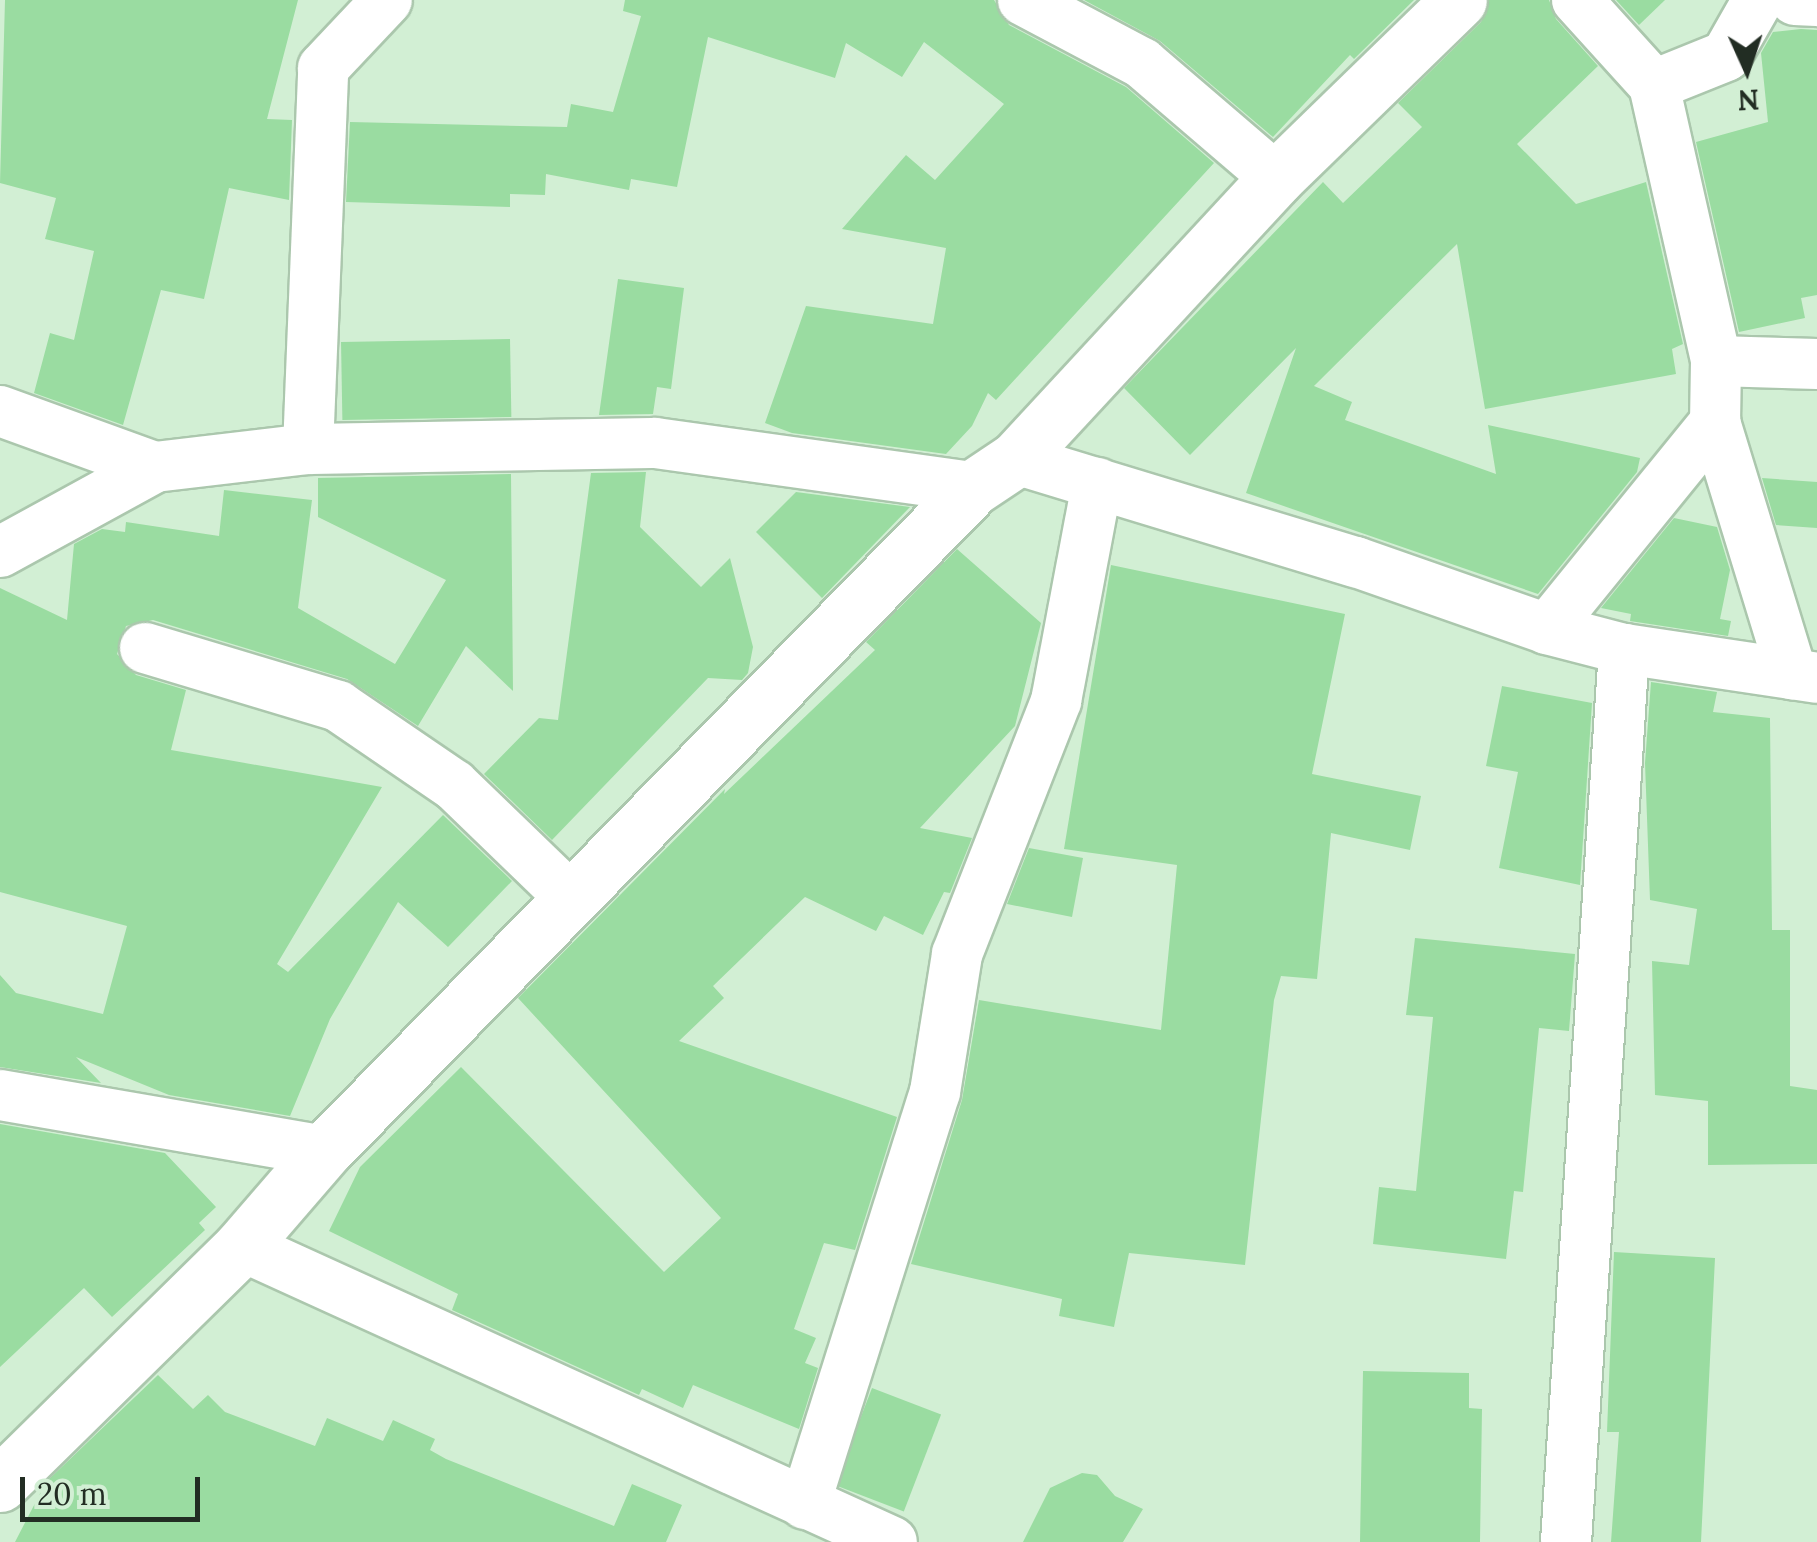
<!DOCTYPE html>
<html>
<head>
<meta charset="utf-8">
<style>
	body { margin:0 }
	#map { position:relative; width:1817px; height:1542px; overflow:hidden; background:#d2efd4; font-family:Lora,serif }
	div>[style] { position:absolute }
	.building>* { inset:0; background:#9adca1; transform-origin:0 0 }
	.roads { filter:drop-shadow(2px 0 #abc7ad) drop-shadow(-2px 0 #abc7ad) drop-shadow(0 2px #abc7ad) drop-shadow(0 -2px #abc7ad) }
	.minor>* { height:50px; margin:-25px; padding:0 25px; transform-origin:25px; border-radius:25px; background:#fff }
	.tertiary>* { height:55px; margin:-27.5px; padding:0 27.5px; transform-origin:27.5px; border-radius:27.5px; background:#fff }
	span { translate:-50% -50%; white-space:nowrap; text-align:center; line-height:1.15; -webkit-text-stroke:9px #d2efd4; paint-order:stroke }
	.north { position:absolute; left:1697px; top:20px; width:100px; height:100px; -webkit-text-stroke:8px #d2efd4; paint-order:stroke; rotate:177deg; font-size:28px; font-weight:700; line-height:40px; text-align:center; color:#222d23 }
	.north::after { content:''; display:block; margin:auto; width:35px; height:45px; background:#222d23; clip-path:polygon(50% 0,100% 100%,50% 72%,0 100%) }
	.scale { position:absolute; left:20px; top:1477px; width:180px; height:45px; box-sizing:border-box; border:5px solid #222d23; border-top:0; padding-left:12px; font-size:30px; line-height:35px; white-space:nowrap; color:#222d23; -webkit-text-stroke:8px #d2efd4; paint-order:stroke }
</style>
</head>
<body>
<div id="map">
	<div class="building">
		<i style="clip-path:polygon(5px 0,298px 0,267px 119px,292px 120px,289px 200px,229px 188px,204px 299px,161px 290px,123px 425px,34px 393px,50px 333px,74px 340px,94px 251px,45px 239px,56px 198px,0 183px)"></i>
		<i style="clip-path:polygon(625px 0,994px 0,1009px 25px,1126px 87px,1214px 163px,996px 400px,988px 393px,972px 426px,946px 454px,792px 433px,765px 423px,806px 306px,933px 324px,946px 248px,842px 229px,906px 155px,935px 180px,1004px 104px,924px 42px,902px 77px,846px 43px,835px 78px,708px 37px,677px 187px,631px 179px,629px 190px,546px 174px,545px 195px,510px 194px,510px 207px,346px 202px,350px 122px,567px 127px,571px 104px,613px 112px,641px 16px,623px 11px)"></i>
		<i style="clip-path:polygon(1084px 0,1414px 0,1354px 59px,1350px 55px,1273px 137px,1160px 41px)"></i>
		<i style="clip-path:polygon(1489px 0,1549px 0,1556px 19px,1598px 66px,1517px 144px,1576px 204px,1646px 182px,1683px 344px,1672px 349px,1676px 374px,1485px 409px,1457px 244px,1314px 386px,1352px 402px,1345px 420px,1496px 474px,1488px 425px,1640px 458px,1637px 472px,1538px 594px,1246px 493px,1296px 348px,1190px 455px,1124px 388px,1323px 182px,1343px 203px,1422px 127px,1398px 103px,1481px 22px)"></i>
		<i style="clip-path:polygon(1616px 0,1665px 0,1639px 25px)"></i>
		<i style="clip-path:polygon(1801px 29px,1817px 30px,1817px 295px,1801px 298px,1805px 318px,1739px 332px,1696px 142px,1768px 122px,1761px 53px,1773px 32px)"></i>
		<i style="clip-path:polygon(618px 279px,684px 288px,671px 389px,657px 387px,653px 414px,599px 415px)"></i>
		<i style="left:510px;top:339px;width:78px;height:169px;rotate:89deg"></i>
		<i style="clip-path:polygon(646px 472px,640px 527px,701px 587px,730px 558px,753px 647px,748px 673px,742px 680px,708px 678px,552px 840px,484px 774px,539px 718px,558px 720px,591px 473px)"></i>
		<i style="clip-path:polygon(511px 474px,513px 691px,466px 646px,418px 726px,347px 679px,153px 620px,126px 626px,117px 654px,136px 675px,186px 690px,171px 750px,382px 787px,277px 964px,288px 972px,443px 815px,512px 881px,448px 947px,398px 902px,330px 1019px,290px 1116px,169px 1095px,76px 1057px,101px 1083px,0 1067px,0 975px,16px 993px,103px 1014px,127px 926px,0 892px,0 588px,67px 620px,74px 544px,102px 529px,125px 532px,126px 522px,219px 536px,224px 490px,312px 500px,298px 608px,395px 664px,446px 580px,318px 517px,318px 478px)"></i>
		<i style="clip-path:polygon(1762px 478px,1817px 482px,1817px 528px,1776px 525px)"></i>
		<i style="clip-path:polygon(796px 492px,910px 507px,822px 598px,756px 532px)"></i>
		<i style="clip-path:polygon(1674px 518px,1717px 527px,1730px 570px,1720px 619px,1731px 621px,1728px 636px,1630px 621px,1631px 614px,1601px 608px)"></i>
		<i style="clip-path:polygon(957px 549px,1041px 623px,1015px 726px,920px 828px,972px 838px,950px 893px,944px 892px,923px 935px,884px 916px,876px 931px,805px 897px,713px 986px,724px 998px,679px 1041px,897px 1117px,855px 1250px,824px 1243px,794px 1329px,816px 1338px,805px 1363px,818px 1368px,799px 1429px,693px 1385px,683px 1408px,642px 1389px,639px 1395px,452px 1310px,458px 1294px,329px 1231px,360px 1167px,461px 1067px,664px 1272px,721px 1218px,518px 998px,725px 789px,724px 794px,875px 650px,866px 642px)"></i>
		<i style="clip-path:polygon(1111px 565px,1345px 614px,1312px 774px,1421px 796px,1410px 850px,1331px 833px,1317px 979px,1281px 976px,1274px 1000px,1245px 1265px,1129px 1253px,1114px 1327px,1059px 1316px,1062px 1299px,911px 1264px,962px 1100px,979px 1000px,1161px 1030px,1177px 865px,1064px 849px)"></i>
		<i style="clip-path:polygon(1651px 682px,1717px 692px,1713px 712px,1770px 718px,1772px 930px,1790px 930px,1790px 1086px,1817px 1090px,1817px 1164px,1708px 1165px,1708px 1101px,1655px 1095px,1652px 961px,1689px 965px,1697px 909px,1650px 900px,1645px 763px)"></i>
		<i style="clip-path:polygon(1502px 686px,1592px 703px,1580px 885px,1499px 868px,1518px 772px,1486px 766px)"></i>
		<i style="clip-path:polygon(1029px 848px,1083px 858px,1072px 917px,1007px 904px)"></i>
		<i style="clip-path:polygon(1415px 938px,1575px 954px,1569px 1031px,1539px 1028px,1523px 1192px,1514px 1191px,1506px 1259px,1373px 1244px,1379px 1187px,1416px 1191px,1433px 1017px,1406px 1015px)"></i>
		<i style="clip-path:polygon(0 1124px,165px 1153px,216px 1207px,199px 1223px,205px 1230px,112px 1317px,84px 1288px,0 1367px)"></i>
		<i style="clip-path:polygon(1614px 1252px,1715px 1258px,1701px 1542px,1611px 1542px,1619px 1432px,1607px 1432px)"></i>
		<i style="clip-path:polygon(1363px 1371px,1469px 1373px,1469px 1408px,1482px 1409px,1480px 1542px,1360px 1542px)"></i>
		<i style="clip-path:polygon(158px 1375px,193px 1409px,208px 1395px,225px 1412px,315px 1446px,327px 1418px,383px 1441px,393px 1420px,435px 1439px,430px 1450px,446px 1459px,614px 1526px,632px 1484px,682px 1505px,666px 1542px,15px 1542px,46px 1482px)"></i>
		<i style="left:872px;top:1388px;width:74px;height:104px;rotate:21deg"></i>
		<i style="clip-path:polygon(1082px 1473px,1097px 1475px,1115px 1496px,1143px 1509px,1123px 1542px,1023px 1542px,1050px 1488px)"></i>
	</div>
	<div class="roads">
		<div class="minor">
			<i style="left:1023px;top:0;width:135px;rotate:27.9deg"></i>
			<i style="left:1142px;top:63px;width:177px;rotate:40.6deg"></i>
			<i style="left:1577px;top:0;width:115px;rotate:47.8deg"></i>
			<i style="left:1758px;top:0;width:64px;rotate:119.7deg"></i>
			<i style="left:1726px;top:56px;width:78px;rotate:158.1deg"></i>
			<i style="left:1654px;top:85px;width:283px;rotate:77.3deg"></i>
			<i style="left:1716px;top:361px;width:61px;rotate:90.9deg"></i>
			<i style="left:1715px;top:422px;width:264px;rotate:73deg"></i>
			<i style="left:1795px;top:0;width:22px;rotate:3deg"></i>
			<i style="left:1716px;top:361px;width:101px;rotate:1.7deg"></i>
			<i style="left:0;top:411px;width:165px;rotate:19.9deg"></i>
			<i style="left:155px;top:467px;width:154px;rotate:-6.7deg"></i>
			<i style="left:308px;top:449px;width:347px;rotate:-1deg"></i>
			<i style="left:655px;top:443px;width:322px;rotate:7.9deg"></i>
			<i style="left:308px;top:449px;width:381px;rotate:-87.7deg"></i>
			<i style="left:323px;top:68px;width:93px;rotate:-46.7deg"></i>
			<i style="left:1016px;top:459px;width:355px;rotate:16.9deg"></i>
			<i style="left:1356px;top:562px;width:202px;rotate:19.3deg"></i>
			<i style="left:1547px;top:629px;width:80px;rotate:14.6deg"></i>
			<i style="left:1624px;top:649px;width:195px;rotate:8.5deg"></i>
			<i style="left:0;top:552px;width:177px;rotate:-28.7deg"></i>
			<i style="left:1547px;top:629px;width:267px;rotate:-50.9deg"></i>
			<i style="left:145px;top:648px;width:202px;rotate:16.7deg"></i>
			<i style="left:338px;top:706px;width:140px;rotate:34.3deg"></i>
			<i style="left:454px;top:785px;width:165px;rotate:44deg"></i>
			<i style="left:0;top:1095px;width:329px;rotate:9.8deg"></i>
			<i style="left:242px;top:1246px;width:714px;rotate:24.48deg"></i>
			<i style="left:805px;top:1504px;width:432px;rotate:-72.5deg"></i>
			<i style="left:935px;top:1092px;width:140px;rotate:-80.9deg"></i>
			<i style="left:957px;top:954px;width:272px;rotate:-68.6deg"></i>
			<i style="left:1056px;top:701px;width:222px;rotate:-79.3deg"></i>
			<i style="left:1566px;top:1542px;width:895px;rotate:-86.28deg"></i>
		</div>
		<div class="tertiary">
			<i style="left:0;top:1484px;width:339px;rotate:-44.5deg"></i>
			<i style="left:242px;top:1246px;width:125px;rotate:-49.2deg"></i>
			<i style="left:324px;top:1151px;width:929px;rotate:-45.61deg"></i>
			<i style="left:974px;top:487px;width:50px;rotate:-33.7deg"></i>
			<i style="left:1016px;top:459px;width:383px;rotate:-47.2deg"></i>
			<i style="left:1276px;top:178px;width:255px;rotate:-44.2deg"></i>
		</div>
	</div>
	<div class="north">N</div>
	<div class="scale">20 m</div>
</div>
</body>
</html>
